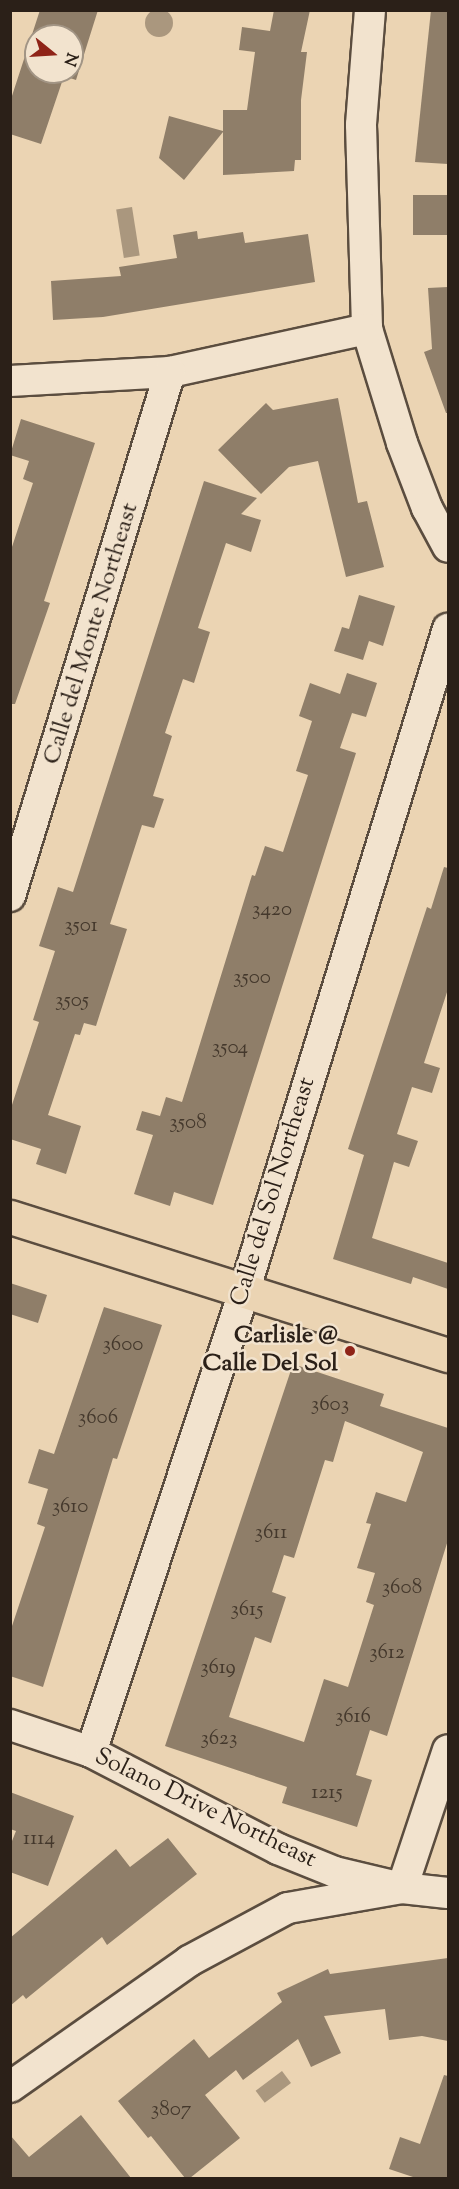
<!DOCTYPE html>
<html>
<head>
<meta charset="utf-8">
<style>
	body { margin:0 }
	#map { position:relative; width:459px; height:2189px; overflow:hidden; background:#ebd4b3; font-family:"Sorts Mill Goudy",serif }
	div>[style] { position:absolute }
	.water>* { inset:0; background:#aa977e; transform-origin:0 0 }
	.round { border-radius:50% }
	.building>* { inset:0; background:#8f7e69; transform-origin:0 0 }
	.roads { filter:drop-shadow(2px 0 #5b4d3f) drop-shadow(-2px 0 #5b4d3f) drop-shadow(0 2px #5b4d3f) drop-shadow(0 -2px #5b4d3f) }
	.minor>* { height:30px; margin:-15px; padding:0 15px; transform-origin:15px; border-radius:15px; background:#f2e3ce }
	.major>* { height:33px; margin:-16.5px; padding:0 16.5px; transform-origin:16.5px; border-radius:16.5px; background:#ebd4b3 }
	.dots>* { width:16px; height:16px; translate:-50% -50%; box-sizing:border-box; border:3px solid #f2e3ce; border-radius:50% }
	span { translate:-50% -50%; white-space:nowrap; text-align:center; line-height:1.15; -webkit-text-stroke:5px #f2e3ce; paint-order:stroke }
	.number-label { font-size:21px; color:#44382c }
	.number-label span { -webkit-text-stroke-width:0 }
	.street-label { font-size:24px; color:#2b2018 }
	.poi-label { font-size:24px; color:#2b2018; font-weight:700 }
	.right { translate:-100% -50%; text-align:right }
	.frame { position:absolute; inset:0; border:12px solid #2b2018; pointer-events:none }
	.north { position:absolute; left:24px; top:24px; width:60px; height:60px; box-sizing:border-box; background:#f2e3ce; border:2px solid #a29585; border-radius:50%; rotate:108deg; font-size:16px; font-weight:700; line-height:24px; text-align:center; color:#2b2018 }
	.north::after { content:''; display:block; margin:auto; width:21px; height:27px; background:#8f2418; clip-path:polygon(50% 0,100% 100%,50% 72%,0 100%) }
</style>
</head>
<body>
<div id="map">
	<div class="water">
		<i class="round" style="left:145px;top:9px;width:28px;height:28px"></i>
		<i style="left:132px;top:207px;width:49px;height:16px;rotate:81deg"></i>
		<i style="left:282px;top:2071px;width:15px;height:33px;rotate:53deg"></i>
	</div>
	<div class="building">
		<i style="clip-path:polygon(evenodd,40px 10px,98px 10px,76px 80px,64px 76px,41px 144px,10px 134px,10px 102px,40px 10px,36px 36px,72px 36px,72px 72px,36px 72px,36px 36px)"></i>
		<i style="clip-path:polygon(274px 10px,310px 10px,301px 52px,307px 52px,301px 100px,301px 160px,295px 160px,294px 171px,223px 175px,223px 132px,184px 180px,159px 158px,169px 116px,223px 131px,223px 110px,247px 110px,255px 52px,239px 50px,242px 27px,270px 31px)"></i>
		<i style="clip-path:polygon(431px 10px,448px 10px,448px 164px,415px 162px)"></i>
		<i style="left:448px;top:195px;width:40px;height:35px;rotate:90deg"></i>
		<i style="clip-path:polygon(197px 231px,198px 239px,243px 232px,245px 243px,308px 234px,315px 282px,103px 317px,53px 320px,51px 281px,121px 276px,119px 267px,177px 258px,173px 235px)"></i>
		<i style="clip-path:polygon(448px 287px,448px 413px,446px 413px,424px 352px,432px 349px,428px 288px)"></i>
		<i style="clip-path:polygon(338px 398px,358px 503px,367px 501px,384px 567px,346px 577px,318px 461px,289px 467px,261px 494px,218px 450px,266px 403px,273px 410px)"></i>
		<i style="clip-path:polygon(21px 419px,95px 443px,44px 601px,50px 603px,15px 704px,10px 704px,10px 553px,33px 483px,23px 479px,29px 461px,10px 455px)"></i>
		<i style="clip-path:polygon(204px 481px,257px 498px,241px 514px,261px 520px,251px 552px,226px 543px,198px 628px,210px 632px,194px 683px,183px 679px,165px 733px,172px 736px,153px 796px,164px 799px,154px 828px,142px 825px,110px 924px,127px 929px,110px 982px,96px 1026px,84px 1023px,80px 1035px,75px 1034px,48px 1115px,81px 1126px,66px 1174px,36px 1164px,41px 1149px,10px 1139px,10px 1111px,39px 1022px,33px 1020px,55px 951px,39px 946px,58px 887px,73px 892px)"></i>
		<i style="clip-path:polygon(359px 595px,395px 606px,383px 646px,369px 641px,363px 660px,334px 651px,342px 627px,349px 629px)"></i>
		<i style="clip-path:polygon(347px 673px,377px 683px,366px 717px,352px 713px,340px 748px,356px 753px,213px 1205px,174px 1192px,170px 1206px,134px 1194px,153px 1135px,136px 1130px,142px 1111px,160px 1116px,166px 1097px,182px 1102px,252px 875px,255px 876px,265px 846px,283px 852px,308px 775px,296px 771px,312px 721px,299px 716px,310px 683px,340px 694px)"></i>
		<i style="clip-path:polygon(444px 867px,448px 868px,448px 989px,424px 1063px,440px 1068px,432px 1093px,412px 1087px,397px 1134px,418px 1141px,409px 1167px,394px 1162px,372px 1238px,448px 1263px,448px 1289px,413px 1277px,411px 1284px,333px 1259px,364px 1155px,348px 1149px,427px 907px,431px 909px)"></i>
		<i style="clip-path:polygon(10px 1283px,47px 1295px,38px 1323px,10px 1314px)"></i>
		<i style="clip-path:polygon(104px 1307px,162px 1325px,117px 1459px,113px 1458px,43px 1687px,10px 1676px,10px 1632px,45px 1527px,37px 1524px,48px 1489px,28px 1483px,39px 1449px,54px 1454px)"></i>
		<i style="clip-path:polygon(evenodd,293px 1364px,384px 1394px,380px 1406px,448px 1428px,448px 1540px,387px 1736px,370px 1730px,356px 1775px,372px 1780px,357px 1827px,282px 1803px,287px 1787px,165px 1746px,293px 1364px,345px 1421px,423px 1452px,406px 1502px,376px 1492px,366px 1523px,371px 1524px,357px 1568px,375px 1573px,366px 1602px,374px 1605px,348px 1687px,324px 1679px,304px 1742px,229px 1717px,255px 1637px,271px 1643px,286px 1597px,272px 1592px,284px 1555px,294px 1558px,325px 1460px,333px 1462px,345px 1421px)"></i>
		<i style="clip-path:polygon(10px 1792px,74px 1816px,48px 1886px,10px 1872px,10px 1846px,16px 1831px,10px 1829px)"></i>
		<i style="clip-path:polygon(168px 1838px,197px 1874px,107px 1945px,102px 1937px,26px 1999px,23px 1995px,10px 2006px,10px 1938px,116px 1849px,130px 1867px)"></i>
		<i style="clip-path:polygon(448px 1958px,448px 2041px,422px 2036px,389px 2040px,385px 2009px,324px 2016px,341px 2053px,311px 2067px,298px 2039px,243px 2080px,236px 2070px,205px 2095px,240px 2138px,190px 2178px,185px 2178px,151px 2136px,148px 2138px,118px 2101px,194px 2039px,209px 2058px,282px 2002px,277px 1993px,328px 1969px,330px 1974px)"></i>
		<i style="clip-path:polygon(444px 2075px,448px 2076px,448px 2178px,416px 2178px,389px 2169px,400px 2137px,420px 2144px)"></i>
		<i style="clip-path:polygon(81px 2115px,131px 2178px,10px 2178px,10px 2135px,29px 2157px)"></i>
	</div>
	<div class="roads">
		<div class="minor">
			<i style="left:370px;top:10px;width:115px;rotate:94.5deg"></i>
			<i style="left:361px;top:125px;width:204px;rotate:88.3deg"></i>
			<i style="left:367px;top:329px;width:119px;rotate:72.9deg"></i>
			<i style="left:402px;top:443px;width:70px;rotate:69deg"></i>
			<i style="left:427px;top:508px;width:44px;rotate:61.7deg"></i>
			<i style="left:10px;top:381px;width:160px;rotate:-3.2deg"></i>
			<i style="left:170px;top:372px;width:202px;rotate:-12.3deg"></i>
			<i style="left:10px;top:896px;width:548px;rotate:-73.02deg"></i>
			<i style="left:10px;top:1725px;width:85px;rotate:18.4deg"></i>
			<i style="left:91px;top:1752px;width:211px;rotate:27.4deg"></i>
			<i style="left:278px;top:1849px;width:61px;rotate:22deg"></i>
			<i style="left:335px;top:1872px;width:69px;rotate:13.4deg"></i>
			<i style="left:402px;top:1888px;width:145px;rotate:-71.6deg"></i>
			<i style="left:91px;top:1752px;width:485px;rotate:-71.6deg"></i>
			<i style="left:244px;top:1292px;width:694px;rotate:-72.9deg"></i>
			<i style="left:10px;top:2087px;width:219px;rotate:-35.1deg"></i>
			<i style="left:189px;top:1961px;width:112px;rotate:-28.2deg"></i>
			<i style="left:288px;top:1908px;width:116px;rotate:-10deg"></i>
			<i style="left:402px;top:1888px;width:46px;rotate:6.2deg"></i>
		</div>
		<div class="major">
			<i style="left:10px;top:1217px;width:459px;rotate:17.5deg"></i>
		</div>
	</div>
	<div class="dots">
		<i style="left:350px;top:1351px;background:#8f2418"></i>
	</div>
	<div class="number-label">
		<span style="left:272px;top:910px">3420</span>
		<span style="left:81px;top:926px">3501</span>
		<span style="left:252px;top:978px">3500</span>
		<span style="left:72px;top:1001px">3505</span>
		<span style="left:230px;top:1048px">3504</span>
		<span style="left:188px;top:1123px">3508</span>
		<span style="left:123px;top:1345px">3600</span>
		<span style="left:330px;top:1405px">3603</span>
		<span style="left:98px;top:1418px">3606</span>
		<span style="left:70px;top:1507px">3610</span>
		<span style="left:271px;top:1533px">3611</span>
		<span style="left:402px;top:1588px">3608</span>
		<span style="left:247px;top:1610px">3615</span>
		<span style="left:387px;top:1653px">3612</span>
		<span style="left:218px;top:1668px">3619</span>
		<span style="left:353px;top:1717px">3616</span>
		<span style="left:219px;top:1739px">3623</span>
		<span style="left:327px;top:1793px">1215</span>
		<span style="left:39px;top:1839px">1114</span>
		<span style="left:171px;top:2110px">3807</span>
	</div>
	<div class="street-label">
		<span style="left:92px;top:634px;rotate:-73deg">Calle del Monte Northeast</span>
		<span style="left:274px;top:1192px;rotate:-73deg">Calle del Sol Northeast</span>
		<span style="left:205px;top:1809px;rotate:26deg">Solano Drive Northeast</span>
	</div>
	<div class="poi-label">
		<span class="right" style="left:338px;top:1351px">Carlisle @<br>Calle Del Sol</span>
	</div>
	<div class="frame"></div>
	<div class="north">N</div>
</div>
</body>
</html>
